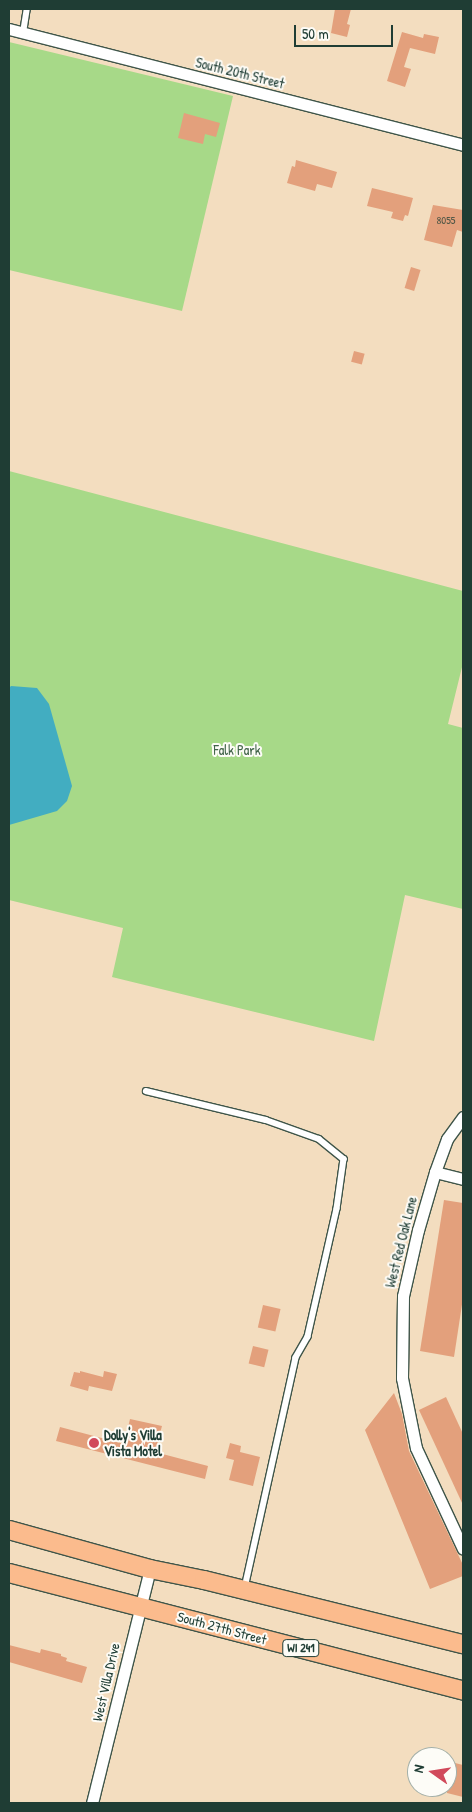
<!DOCTYPE html>
<html>
<head>
<meta charset="utf-8">
<style>
	body { margin:0 }
	#map { position:relative; width:472px; height:1812px; overflow:hidden; background:#f3ddbf; font-family:"Patrick Hand",sans-serif }
	div>[style] { position:absolute }
	.green>* { inset:0; background:#a7d988 }
	.water>* { inset:0; background:#42adc1 }
	.building>* { inset:0; background:#e3a07c; transform-origin:0 0 }
	.roads { filter:drop-shadow(1px 0 #3f5549) drop-shadow(-1px 0 #3f5549) drop-shadow(0 1px #3f5549) drop-shadow(0 -1px #3f5549) }
	.service>* { height:5.5px; margin:-2.75px; padding:0 2.75px; transform-origin:2.75px; border-radius:2.75px; background:#fff }
	.minor>* { height:11px; margin:-5.5px; padding:0 5.5px; transform-origin:5.5px; border-radius:5.5px; background:#fff }
	.primary>* { height:18px; margin:-9px; padding:0 9px; transform-origin:9px; border-radius:9px; background:#fbbb8d }
	.dots>* { width:14px; height:14px; translate:-50% -50%; box-sizing:border-box; border:2px solid #fdfcf7; border-radius:50% }
	span { translate:-50% -50%; white-space:nowrap; text-align:center; line-height:1.15; -webkit-text-stroke:4px #fdfcf7; paint-order:stroke }
	.number-label { font-size:11px; color:#505646 }
	.number-label span { -webkit-text-stroke-width:0 }
	.shield-label span { padding:1px 4px; background:#fdfcf7; border:1px solid; border-radius:4px; -webkit-text-stroke-width:0 }
	.shield-label { font-size:12px; color:#1f3d34; font-weight:700 }
	.street-label { font-size:14px; color:#1f3d34 }
	.park-label { font-size:14px; color:#416449 }
	.poi-label { font-size:14px; color:#1f3d34; font-weight:700 }
	.left { translate:0 -50%; text-align:left }
	.frame { position:absolute; inset:0; border:10px solid #1f3d34; pointer-events:none }
	.north { position:absolute; left:407px; top:1747px; width:50px; height:50px; box-sizing:border-box; background:#fdfcf7; border:1px solid #a4b0a9; border-radius:50%; rotate:283deg; font-size:14px; font-weight:700; line-height:20px; text-align:center; color:#1f3d34 }
	.north::after { content:''; display:block; margin:auto; width:18px; height:22px; background:#d1495b; clip-path:polygon(50% 0,100% 100%,50% 72%,0 100%) }
	.scale { position:absolute; left:294px; top:25px; width:99px; height:22px; box-sizing:border-box; border:2px solid #1f3d34; border-top:0; padding-left:6px; font-size:15px; line-height:18px; white-space:nowrap; color:#1f3d34; -webkit-text-stroke:4px #fdfcf7; paint-order:stroke }
</style>
</head>
<body>
<div id="map">
	<div class="green">
		<i style="clip-path:polygon(9px 42px,233px 96px,182px 311px,9px 270px)"></i>
		<i style="clip-path:polygon(9px 471px,463px 591px,463px 663px,448px 724px,463px 728px,463px 909px,405px 895px,374px 1041px,112px 977px,123px 928px,9px 900px)"></i>
	</div>
	<div class="water">
		<i style="clip-path:polygon(11px 686px,37px 688px,49px 704px,72px 786px,67px 801px,57px 811px,9px 825px,9px 688px)"></i>
	</div>
	<div class="building">
		<i style="clip-path:polygon(335px 9px,351px 9px,347px 24px,350px 25px,347px 37px,331px 33px)"></i>
		<i style="clip-path:polygon(402px 32px,423px 38px,424px 34px,439px 37px,435px 54px,410px 48px,404px 67px,411px 69px,405px 87px,387px 81px)"></i>
		<i style="clip-path:polygon(184px 113px,220px 123px,216px 137px,205px 134px,203px 144px,178px 138px)"></i>
		<i style="clip-path:polygon(296px 160px,337px 172px,332px 188px,317px 184px,315px 191px,287px 183px,292px 166px,295px 167px)"></i>
		<i style="clip-path:polygon(372px 188px,413px 198px,408px 216px,405px 215px,403px 221px,391px 218px,393px 212px,367px 206px)"></i>
		<i style="clip-path:polygon(433px 205px,463px 210px,463px 232px,457px 230px,452px 247px,424px 240px)"></i>
		<i style="left:411px;top:267px;width:10px;height:22px;rotate:17deg"></i>
		<i style="left:354px;top:351px;width:11px;height:11px;rotate:15deg"></i>
		<i style="clip-path:polygon(444px 1200px,463px 1203px,463px 1298px,454px 1357px,420px 1351px)"></i>
		<i style="left:263px;top:1305px;width:18px;height:23px;rotate:13deg"></i>
		<i style="left:253px;top:1346px;width:16px;height:18px;rotate:14deg"></i>
		<i style="clip-path:polygon(80px 1371px,103px 1377px,104px 1371px,117px 1374px,112px 1391px,89px 1386px,88px 1391px,70px 1386px,74px 1372px,80px 1373px)"></i>
		<i style="clip-path:polygon(394px 1393px,402px 1414px,409px 1451px,463px 1565px,463px 1576px,430px 1589px,365px 1430px)"></i>
		<i style="clip-path:polygon(446px 1397px,463px 1434px,463px 1505px,419px 1410px)"></i>
		<i style="clip-path:polygon(130px 1419px,162px 1426px,155px 1452px,208px 1466px,205px 1479px,56px 1441px,60px 1427px,124px 1444px)"></i>
		<i style="clip-path:polygon(230px 1443px,241px 1446px,240px 1452px,260px 1457px,253px 1486px,229px 1480px,234px 1460px,226px 1458px)"></i>
		<i style="clip-path:polygon(9px 1645px,40px 1653px,41px 1649px,61px 1654px,61px 1656px,67px 1658px,66px 1661px,87px 1667px,82px 1683px,9px 1662px)"></i>
		<i style="clip-path:polygon(447px 1761px,463px 1765px,463px 1797px,447px 1793px)"></i>
	</div>
	<div class="roads">
		<div class="service">
			<i style="left:23px;top:33px;width:24px;rotate:-81deg"></i>
			<i style="left:146px;top:1091px;width:123px;rotate:13.6deg"></i>
			<i style="left:266px;top:1120px;width:56px;rotate:19.7deg"></i>
			<i style="left:319px;top:1139px;width:32px;rotate:39deg"></i>
			<i style="left:344px;top:1159px;width:50px;rotate:98deg"></i>
			<i style="left:337px;top:1209px;width:131px;rotate:102.8deg"></i>
			<i style="left:308px;top:1337px;width:24px;rotate:120deg"></i>
			<i style="left:296px;top:1358px;width:236px;rotate:102.5deg"></i>
		</div>
		<div class="minor">
			<i style="left:9px;top:29px;width:469px;rotate:14.3deg"></i>
			<i style="left:463px;top:1117px;width:27px;rotate:126deg"></i>
			<i style="left:447px;top:1139px;width:35px;rotate:110deg"></i>
			<i style="left:435px;top:1172px;width:60px;rotate:106.3deg"></i>
			<i style="left:418px;top:1230px;width:68px;rotate:102.8deg"></i>
			<i style="left:403px;top:1296px;width:82px;rotate:90.7deg"></i>
			<i style="left:402px;top:1378px;width:71px;rotate:78.7deg"></i>
			<i style="left:416px;top:1448px;width:111px;rotate:65deg"></i>
			<i style="left:435px;top:1172px;width:29px;rotate:14deg"></i>
			<i style="left:92px;top:1803px;width:241px;rotate:-76.1deg"></i>
		</div>
		<div class="primary">
			<i style="left:9px;top:1530px;width:146px;rotate:15.5deg"></i>
			<i style="left:150px;top:1569px;width:55px;rotate:11.5deg"></i>
			<i style="left:204px;top:1580px;width:267px;rotate:13.9deg"></i>
			<i style="left:9px;top:1573px;width:469px;rotate:14.5deg"></i>
		</div>
	</div>
	<div class="dots">
		<i style="left:94px;top:1443px;background:#d1495b"></i>
	</div>
	<div class="number-label">
		<span style="left:446px;top:220px">8055</span>
	</div>
	<div class="shield-label">
		<span style="left:301px;top:1648px">WI 241</span>
	</div>
	<div class="street-label">
		<span style="left:240px;top:73px;rotate:14deg">South 20th Street</span>
		<span style="left:401px;top:1242px;rotate:-76deg">West Red Oak Lane</span>
		<span style="left:222px;top:1628px;rotate:15deg">South 27th Street</span>
		<span style="left:106px;top:1682px;rotate:-77deg">West Villa Drive</span>
	</div>
	<div class="park-label">
		<span style="left:237px;top:750px">Falk Park</span>
	</div>
	<div class="poi-label">
		<span class="left" style="left:104px;top:1443px">Dolly's Villa<br>Vista Motel</span>
	</div>
	<div class="frame"></div>
	<div class="north">N</div>
	<div class="scale">50 m</div>
</div>
</body>
</html>
